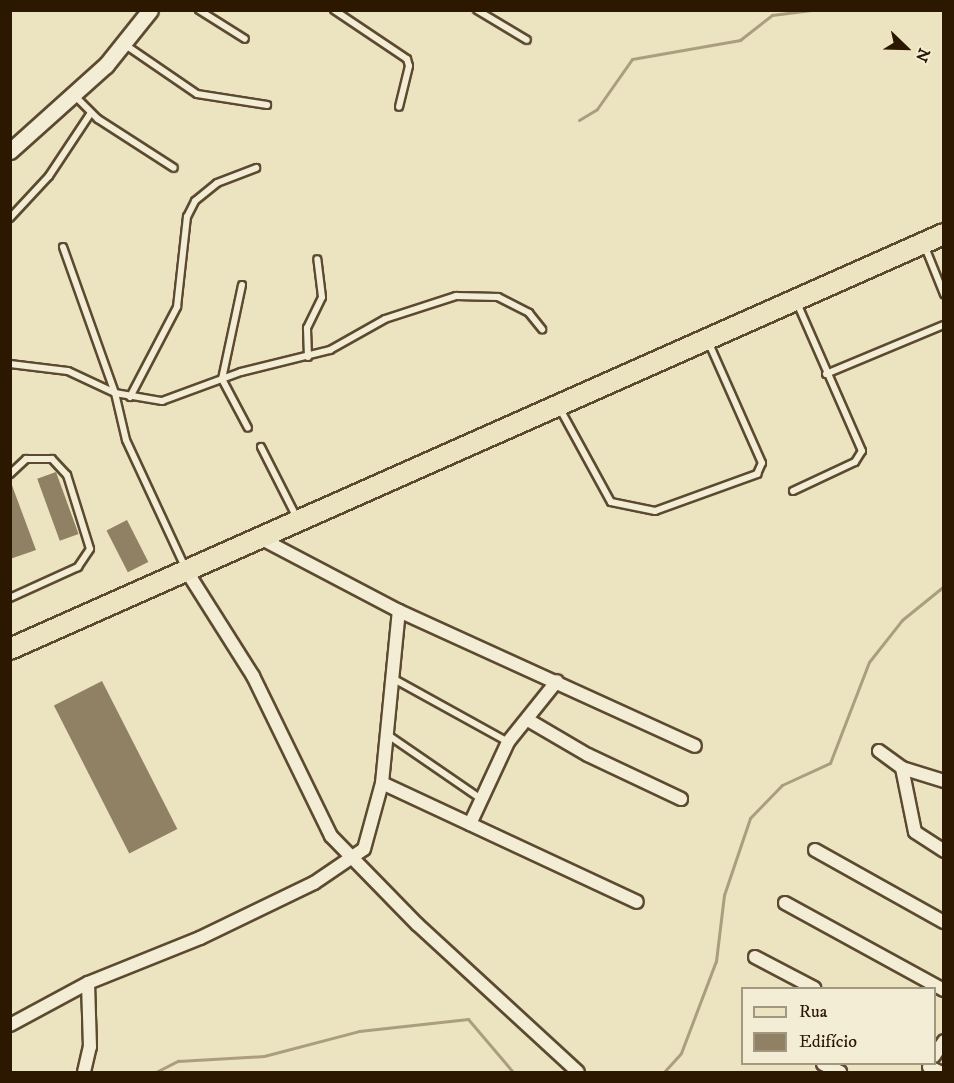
<!DOCTYPE html>
<html>
<head>
<meta charset="utf-8">
<style>
	body { margin:0 }
	#map { position:relative; width:954px; height:1083px; overflow:hidden; background:#ece3c0; font-family:"IM FELL DW Pica",serif }
	div>[style] { position:absolute }
	.stream>* { height:3px; margin:-1.5px; padding:0 1.5px; transform-origin:1.5px; border-radius:1.5px; background:#ab9e7f }
	.building>* { inset:0; background:#908164; transform-origin:0 0 }
	.roads { filter:drop-shadow(2px 0 #5c4a30) drop-shadow(-2px 0 #5c4a30) drop-shadow(0 2px #5c4a30) drop-shadow(0 -2px #5c4a30) }
	.service>* { height:6px; margin:-3px; padding:0 3px; transform-origin:3px; border-radius:3px; background:#f3edd6 }
	.minor>* { height:12px; margin:-6px; padding:0 6px; transform-origin:6px; border-radius:6px; background:#f3edd6 }
	.tertiary>* { height:15px; margin:-7.5px; padding:0 7.5px; transform-origin:7.5px; border-radius:7.5px; background:#f3edd6 }
	.primary>* { height:20px; margin:-10px; padding:0 10px; transform-origin:10px; border-radius:10px; background:#ece3c0 }
	span { translate:-50% -50%; white-space:nowrap; text-align:center; line-height:1.15; -webkit-text-stroke:4.5px #f3edd6; paint-order:stroke }
	.frame { position:absolute; inset:0; border:12px solid #2c1700; pointer-events:none }
	.legend { position:absolute; left:741px; top:987px; width:195px; height:78px; box-sizing:border-box; background:#f3edd6; border:2px solid #a39780; margin:0; padding:8px 10px; list-style:none; font-size:18px; color:#2c1700 }
	.legend li { display:flex; align-items:center; gap:12px; height:30px }
	.legend b { width:30px; border:2px solid #a39780 }
	.north { position:absolute; left:876px; top:18px; width:60px; height:60px; -webkit-text-stroke:4px #f3edd6; paint-order:stroke; rotate:113deg; font-size:16px; font-weight:700; line-height:24px; text-align:center; color:#2c1700 }
	.north::after { content:''; display:block; margin:auto; width:21px; height:27px; background:#2c1700; clip-path:polygon(50% 0,100% 100%,50% 72%,0 100%) }
</style>
</head>
<body>
<div id="map">
	<div class="stream">
		<i style="left:579px;top:120px;width:21px;rotate:-31deg"></i>
		<i style="left:597px;top:109px;width:61px;rotate:-55deg"></i>
		<i style="left:632px;top:59px;width:110px;rotate:-10deg"></i>
		<i style="left:740px;top:40px;width:41px;rotate:-38deg"></i>
		<i style="left:772px;top:15px;width:40px;rotate:-7.1deg"></i>
		<i style="left:156px;top:1072px;width:25px;rotate:-27deg"></i>
		<i style="left:178px;top:1061px;width:86px;rotate:-3.3deg"></i>
		<i style="left:264px;top:1056px;width:98px;rotate:-14.7deg"></i>
		<i style="left:359px;top:1031px;width:110px;rotate:-6.3deg"></i>
		<i style="left:468px;top:1019px;width:70px;rotate:49.7deg"></i>
		<i style="left:664px;top:1072px;width:25px;rotate:-48deg"></i>
		<i style="left:681px;top:1053px;width:98px;rotate:-69.2deg"></i>
		<i style="left:716px;top:961px;width:66px;rotate:-83.1deg"></i>
		<i style="left:724px;top:895px;width:81px;rotate:-71.3deg"></i>
		<i style="left:750px;top:818px;width:46px;rotate:-45.9deg"></i>
		<i style="left:782px;top:785px;width:53px;rotate:-24.6deg"></i>
		<i style="left:830px;top:763px;width:108px;rotate:-68.9deg"></i>
		<i style="left:869px;top:662px;width:53px;rotate:-51.8deg"></i>
		<i style="left:902px;top:620px;width:54px;rotate:-39deg"></i>
	</div>
	<div class="building">
		<i style="left:56px;top:472px;width:66px;height:20px;rotate:70deg"></i>
		<i style="clip-path:polygon(10px 480px,36px 550px,10px 559px)"></i>
		<i style="left:127px;top:520px;width:47px;height:23px;rotate:63deg"></i>
		<i style="left:102px;top:681px;width:166px;height:54px;rotate:63deg"></i>
	</div>
	<div class="roads">
		<div class="service">
			<i style="left:199px;top:10px;width:54px;rotate:32.2deg"></i>
			<i style="left:334px;top:10px;width:88px;rotate:33.9deg"></i>
			<i style="left:407px;top:59px;width:7px;rotate:74deg"></i>
			<i style="left:409px;top:66px;width:42px;rotate:103.7deg"></i>
			<i style="left:477px;top:10px;width:58px;rotate:31deg"></i>
			<i style="left:124px;top:44px;width:88px;rotate:34.4deg"></i>
			<i style="left:197px;top:94px;width:71px;rotate:8.9deg"></i>
			<i style="left:74px;top:95px;width:34px;rotate:45deg"></i>
			<i style="left:98px;top:119px;width:90px;rotate:32.8deg"></i>
			<i style="left:10px;top:218px;width:57px;rotate:-47.1deg"></i>
			<i style="left:49px;top:176px;width:74px;rotate:-56.5deg"></i>
			<i style="left:63px;top:247px;width:155px;rotate:70.4deg"></i>
			<i style="left:115px;top:393px;width:48px;rotate:76.8deg"></i>
			<i style="left:126px;top:440px;width:140px;rotate:65.1deg"></i>
			<i style="left:925px;top:247px;width:51px;rotate:68deg"></i>
			<i style="left:242px;top:285px;width:96px;rotate:102deg"></i>
			<i style="left:222px;top:379px;width:55px;rotate:62deg"></i>
			<i style="left:308px;top:357px;width:29px;rotate:-92deg"></i>
			<i style="left:307px;top:328px;width:34px;rotate:-64deg"></i>
			<i style="left:322px;top:297px;width:38px;rotate:-97deg"></i>
			<i style="left:10px;top:364px;width:58px;rotate:6.9deg"></i>
			<i style="left:68px;top:371px;width:52px;rotate:25.1deg"></i>
			<i style="left:115px;top:393px;width:48px;rotate:9.7deg"></i>
			<i style="left:162px;top:401px;width:84px;rotate:-20.2deg"></i>
			<i style="left:241px;top:372px;width:92px;rotate:-13.9deg"></i>
			<i style="left:330px;top:350px;width:63px;rotate:-29.4deg"></i>
			<i style="left:385px;top:319px;width:75px;rotate:-17.9deg"></i>
			<i style="left:456px;top:296px;width:42px;rotate:1.4deg"></i>
			<i style="left:498px;top:297px;width:35px;rotate:27deg"></i>
			<i style="left:529px;top:313px;width:21px;rotate:51deg"></i>
			<i style="left:826px;top:374px;width:128px;rotate:-22.6deg"></i>
			<i style="left:130px;top:397px;width:102px;rotate:-62.4deg"></i>
			<i style="left:177px;top:307px;width:91px;rotate:-83.7deg"></i>
			<i style="left:187px;top:217px;width:18px;rotate:-63deg"></i>
			<i style="left:195px;top:201px;width:28px;rotate:-39deg"></i>
			<i style="left:217px;top:183px;width:42px;rotate:-21deg"></i>
			<i style="left:560px;top:409px;width:106px;rotate:61.3deg"></i>
			<i style="left:611px;top:502px;width:45px;rotate:11.6deg"></i>
			<i style="left:655px;top:511px;width:109px;rotate:-19.9deg"></i>
			<i style="left:757px;top:474px;width:12px;rotate:-66deg"></i>
			<i style="left:762px;top:463px;width:133px;rotate:-113.9deg"></i>
			<i style="left:261px;top:447px;width:80px;rotate:63.1deg"></i>
			<i style="left:10px;top:474px;width:22px;rotate:-43deg"></i>
			<i style="left:26px;top:459px;width:26px"></i>
			<i style="left:52px;top:459px;width:22px;rotate:47deg"></i>
			<i style="left:67px;top:475px;width:77px;rotate:72.7deg"></i>
			<i style="left:90px;top:549px;width:22px;rotate:124deg"></i>
			<i style="left:78px;top:567px;width:75px;rotate:155.5deg"></i>
			<i style="left:793px;top:491px;width:68px;rotate:-25.1deg"></i>
			<i style="left:855px;top:462px;width:13px;rotate:-58deg"></i>
			<i style="left:862px;top:451px;width:162px;rotate:-113.7deg"></i>
			<i style="left:394px;top:679px;width:130px;rotate:28.9deg"></i>
			<i style="left:388px;top:735px;width:113px;rotate:34.5deg"></i>
		</div>
		<div class="minor">
			<i style="left:260px;top:538px;width:157px;rotate:27.7deg"></i>
			<i style="left:399px;top:611px;width:325px;rotate:24.5deg"></i>
			<i style="left:186px;top:570px;width:125px;rotate:57.7deg"></i>
			<i style="left:253px;top:676px;width:178px;rotate:64deg"></i>
			<i style="left:331px;top:836px;width:124px;rotate:45.7deg"></i>
			<i style="left:418px;top:925px;width:217px;rotate:42.6deg"></i>
			<i style="left:528px;top:720px;width:69px;rotate:30.3deg"></i>
			<i style="left:588px;top:755px;width:103px;rotate:25.3deg"></i>
			<i style="left:879px;top:751px;width:29px;rotate:36deg"></i>
			<i style="left:902px;top:768px;width:44px;rotate:17.2deg"></i>
			<i style="left:902px;top:768px;width:65px;rotate:78.5deg"></i>
			<i style="left:915px;top:832px;width:35px;rotate:33deg"></i>
			<i style="left:382px;top:783px;width:281px;rotate:25deg"></i>
			<i style="left:470px;top:824px;width:90px;rotate:-65.1deg"></i>
			<i style="left:508px;top:742px;width:78px;rotate:-51.2deg"></i>
			<i style="left:815px;top:850px;width:148px;rotate:29.2deg"></i>
			<i style="left:785px;top:903px;width:181px;rotate:28.7deg"></i>
			<i style="left:755px;top:957px;width:67px;rotate:27.7deg"></i>
			<i style="left:10px;top:1025px;width:89px;rotate:-28.3deg"></i>
			<i style="left:88px;top:983px;width:121px;rotate:-21.9deg"></i>
			<i style="left:200px;top:938px;width:127px;rotate:-25.8deg"></i>
			<i style="left:314px;top:883px;width:60px;rotate:-34.2deg"></i>
			<i style="left:364px;top:849px;width:68px;rotate:-74.7deg"></i>
			<i style="left:382px;top:783px;width:173px;rotate:-84.4deg"></i>
			<i style="left:934px;top:1056px;width:18px;rotate:-56deg"></i>
			<i style="left:823px;top:1064px;width:19px;rotate:25deg"></i>
			<i style="left:929px;top:1067px;width:12px;rotate:24deg"></i>
			<i style="left:84px;top:1072px;width:26px;rotate:-77deg"></i>
			<i style="left:90px;top:1047px;width:64px;rotate:-91.8deg"></i>
		</div>
		<div class="tertiary">
			<i style="left:10px;top:151px;width:129px;rotate:-41.9deg"></i>
			<i style="left:106px;top:65px;width:70px;rotate:-51.3deg"></i>
		</div>
		<div class="primary">
			<i style="left:10px;top:649px;width:1022px;rotate:-23.96deg"></i>
		</div>
	</div>
	<div class="frame"></div>
	<ul class="legend">
	<li><b style="height:8px;background:#ece3c0"></b>Rua</li>
	<li><b style="height:16px;background:#908164"></b>Edifício</li>
	</ul>
	<div class="north">N</div>
</div>
</body>
</html>
